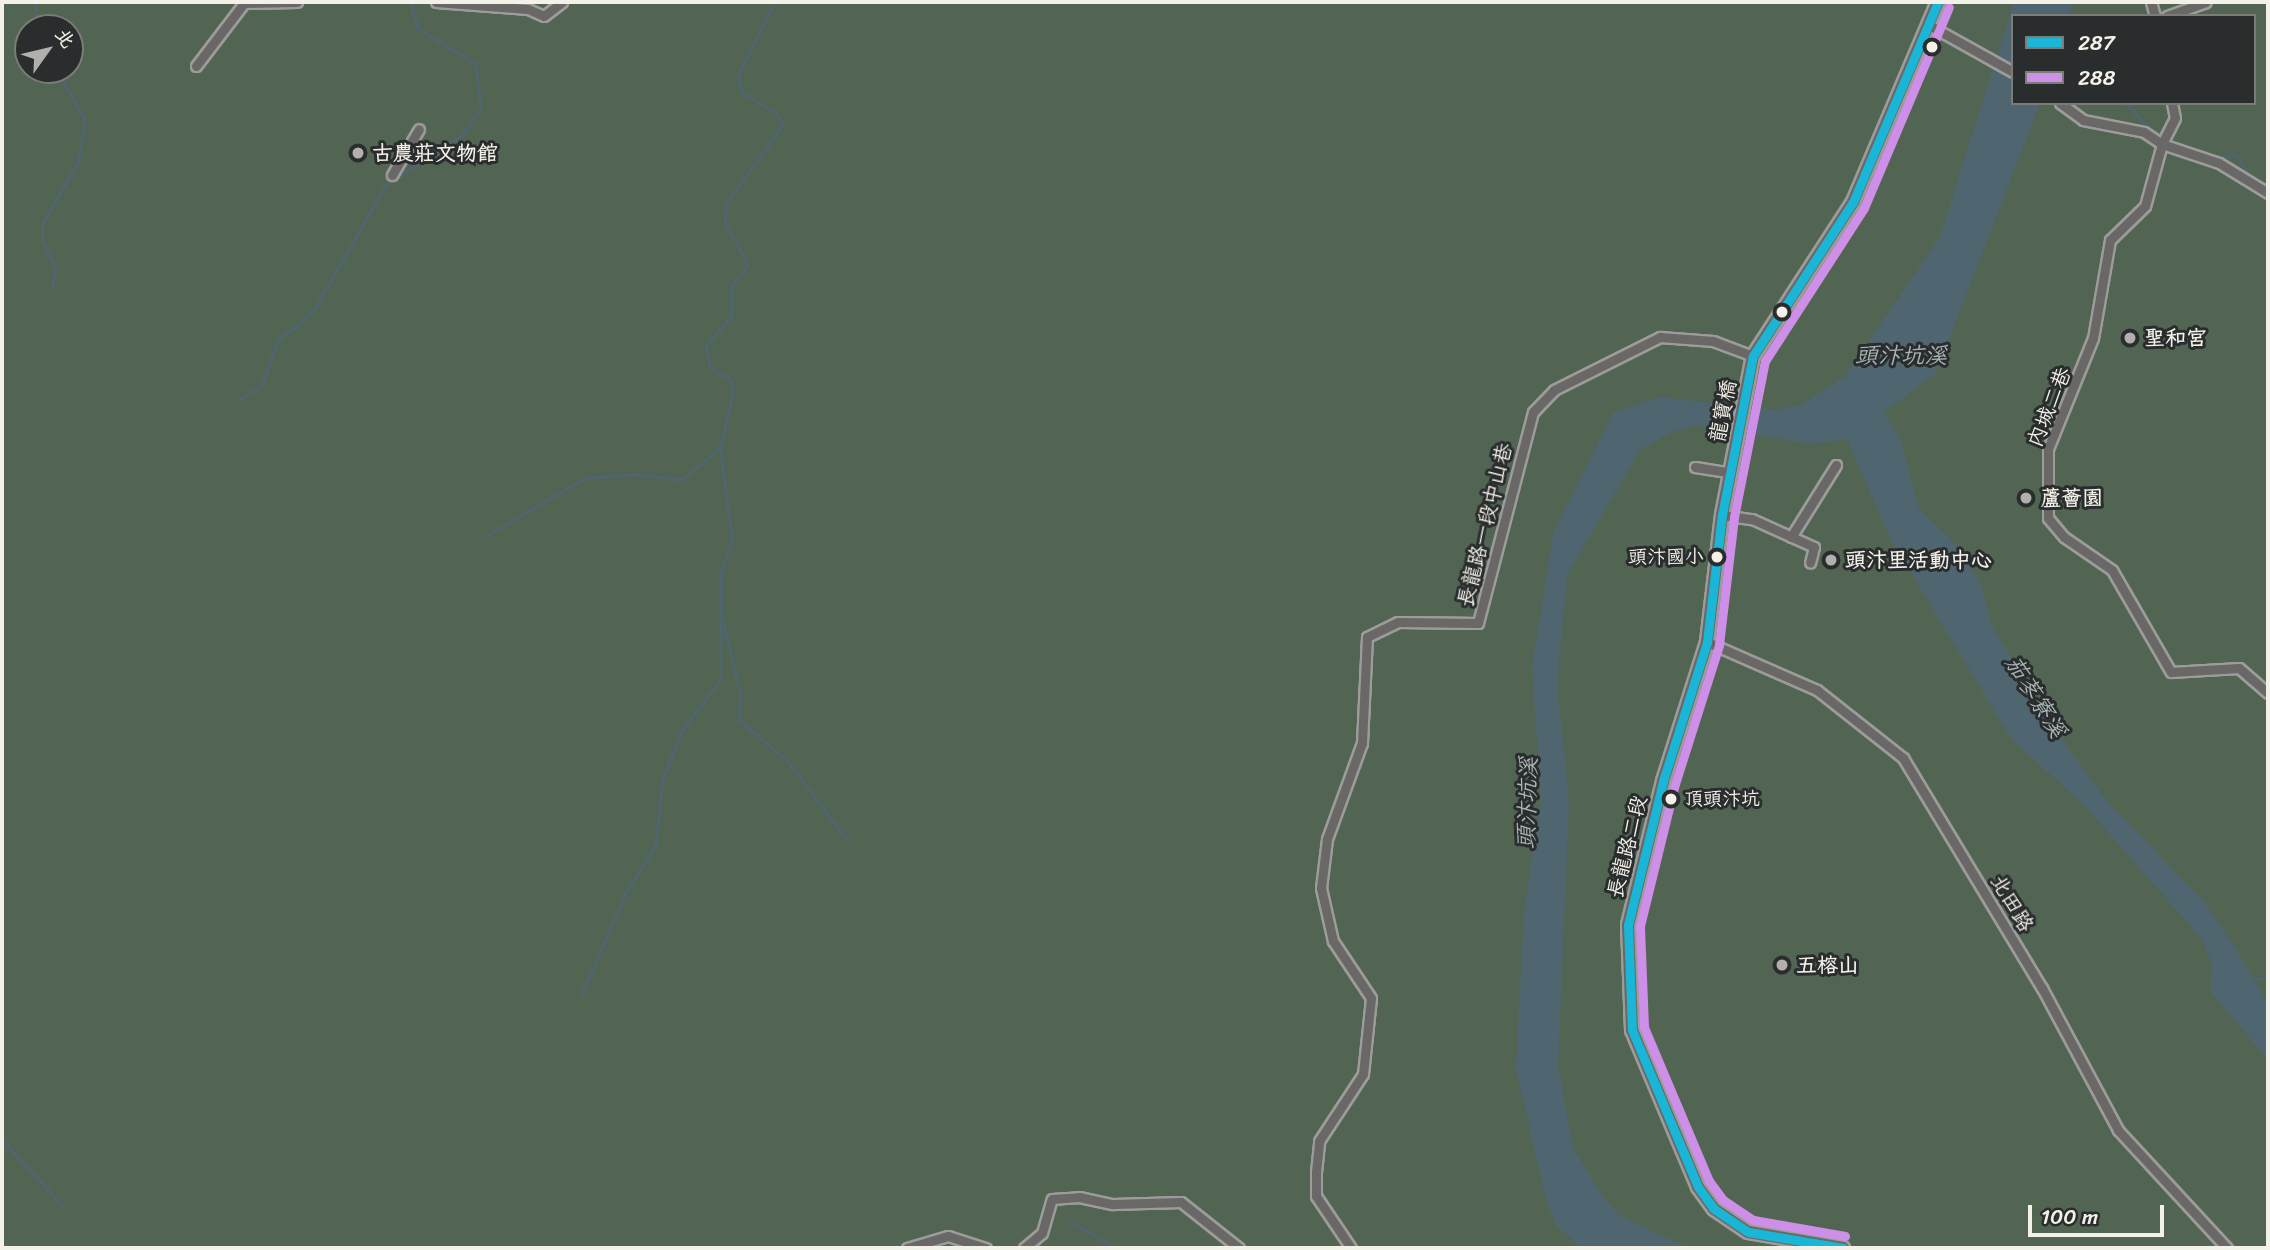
<!DOCTYPE html>
<html>
<head>
<meta charset="utf-8">
<style>
	body { margin:0 }
	#map { position:relative; width:2270px; height:1250px; overflow:hidden; background:#363636; font-family:Sriracha,"LXGW WenKai TC",sans-serif }
	div>[style] { position:absolute }
	.green>* { inset:0; background:#526553 }
	.water>* { inset:0; background:#4f6570 }
	.stream>* { height:2.5px; margin:-1.25px; padding:0 1.25px; transform-origin:1.25px; border-radius:1.25px; background:#4f6570 }
	.roads { filter:drop-shadow(2px 0 #9c9c9a) drop-shadow(-2px 0 #9c9c9a) drop-shadow(0 2px #9c9c9a) drop-shadow(0 -2px #9c9c9a) }
	.minor>* { height:9px; margin:-4.5px; padding:0 4.5px; transform-origin:4.5px; border-radius:4.5px; background:#696866 }
	.major>* { height:12px; margin:-6px; padding:0 6px; transform-origin:6px; border-radius:6px; background:#696866 }
	.bus-1>* { height:9px; margin:-4.5px; padding:0 4.5px; transform-origin:4.5px; border-radius:4.5px; background:#1ab6d8 }
	.bus-2>* { height:9px; margin:-4.5px; padding:0 4.5px; transform-origin:4.5px; border-radius:4.5px; background:#ce8fe9 }
	.dots>* { width:19px; height:19px; translate:-50% -50%; box-sizing:border-box; border:4px solid #2a2d2e; border-radius:50% }
	span { translate:-50% -50%; white-space:nowrap; text-align:center; line-height:1.15; -webkit-text-stroke:6px #2a2d2e; paint-order:stroke }
	.bus-label { font-size:19px; color:#f4f1e8 }
	.right { translate:-100% -50%; text-align:right }
	.left { translate:0 -50%; text-align:left }
	.poi-label { font-size:21px; color:#f4f1e8; font-weight:700 }
	.street-label { font-size:21px; color:#f4f1e8 }
	.water-label { font-size:23px; color:#abb4b5; font-style:italic }
	.frame { position:absolute; inset:0; border:4px solid #f4f1e8; pointer-events:none }
	.legend { position:absolute; left:2011px; top:14px; width:245px; height:91px; box-sizing:border-box; background:#2a2d2e; border:2px solid #7b7b78; margin:0; padding:9px 12px; list-style:none; font-size:21px; color:#f4f1e8 }
	.legend li { display:flex; align-items:center; gap:14px; height:35px }
	.legend b { width:35px; border:2px solid #7b7b78 }
	.north { position:absolute; left:14px; top:14px; width:70px; height:70px; box-sizing:border-box; background:#2a2d2e; border:2px solid #7b7b78; border-radius:50%; rotate:56deg; font-size:19px; font-weight:700; line-height:28px; text-align:center; color:#f4f1e8 }
	.north::after { content:''; display:block; margin:auto; width:24px; height:32px; background:#b2b0aa; clip-path:polygon(50% 0,100% 100%,50% 72%,0 100%) }
	.scale { position:absolute; left:2028px; top:1205px; width:136px; height:32px; box-sizing:border-box; border:4px solid #f4f1e8; border-top:0; padding-left:9px; font-size:21px; line-height:24px; white-space:nowrap; color:#f4f1e8; -webkit-text-stroke:5px #2a2d2e; paint-order:stroke }
</style>
</head>
<body>
<div id="map">
	<div class="green">
		<i style="clip-path:polygon(evenodd,2px 2px,2268px 2px,2268px 1248px,2px 1248px,2px 2px,2013px 16px,2254px 16px,2254px 103px,2013px 103px,2013px 16px,2px 2px,28px 28px,70px 28px,70px 70px,28px 70px,28px 28px)"></i>
	</div>
	<div class="water">
		<i style="clip-path:polygon(2014px 2px,2074px 2px,2069px 16px,2013px 16px,2013px 103px,2040px 103px,1936px 373px,1884px 412px,1900px 439px,1919px 508px,1956px 544px,1981px 585px,1991px 625px,2064px 742px,2108px 803px,2204px 901px,2236px 949px,2268px 1005px,2268px 1060px,2210px 991px,2212px 964px,2202px 939px,2083px 804px,2012px 740px,1890px 538px,1847px 439px,1809px 444px,1702px 425px,1674px 431px,1640px 450px,1567px 575px,1557px 682px,1569px 803px,1558px 1065px,1573px 1148px,1600px 1192px,1619px 1215px,1688px 1248px,1581px 1248px,1556px 1225px,1546px 1200px,1516px 1068px,1524px 912px,1541px 797px,1532px 666px,1554px 530px,1614px 412px,1659px 397px,1774px 410px,1801px 405px,1845px 376px,1940px 237px)"></i>
	</div>
	<div class="stream">
		<i style="left:36px;top:2px;width:26px;rotate:88deg"></i>
		<i style="left:2126px;top:103px;width:47px;rotate:46.7deg"></i>
		<i style="left:2212px;top:157px;width:25px;rotate:-5deg"></i>
		<i style="left:2237px;top:155px;width:27px;rotate:59deg"></i>
		<i style="left:52px;top:289px;width:20px;rotate:-81deg"></i>
		<i style="left:55px;top:269px;width:31px;rotate:-115deg"></i>
		<i style="left:42px;top:241px;width:17px;rotate:-90deg"></i>
		<i style="left:42px;top:224px;width:72px;rotate:-59.9deg"></i>
		<i style="left:78px;top:162px;width:43px;rotate:-80.5deg"></i>
		<i style="left:85px;top:120px;width:58px;rotate:-120.1deg"></i>
		<i style="left:240px;top:399px;width:26px;rotate:-32deg"></i>
		<i style="left:262px;top:385px;width:46px;rotate:-71.2deg"></i>
		<i style="left:277px;top:341px;width:45px;rotate:-38.7deg"></i>
		<i style="left:312px;top:313px;width:148px;rotate:-60deg"></i>
		<i style="left:386px;top:185px;width:91px;rotate:-33.3deg"></i>
		<i style="left:462px;top:135px;width:32px;rotate:-54deg"></i>
		<i style="left:481px;top:109px;width:45px;rotate:-97.6deg"></i>
		<i style="left:475px;top:64px;width:67px;rotate:-148.4deg"></i>
		<i style="left:418px;top:29px;width:28px;rotate:-107deg"></i>
		<i style="left:484px;top:537px;width:117px;rotate:-30.3deg"></i>
		<i style="left:585px;top:478px;width:52px;rotate:-4.4deg"></i>
		<i style="left:637px;top:474px;width:44px;rotate:7.8deg"></i>
		<i style="left:681px;top:480px;width:49px;rotate:-39.2deg"></i>
		<i style="left:723px;top:620px;width:78px;rotate:76.7deg"></i>
		<i style="left:741px;top:696px;width:24px;rotate:95deg"></i>
		<i style="left:739px;top:720px;width:61px;rotate:39.7deg"></i>
		<i style="left:786px;top:759px;width:104px;rotate:52.8deg"></i>
		<i style="left:2251px;top:980px;width:17px;rotate:-10deg"></i>
		<i style="left:581px;top:995px;width:112px;rotate:-66.4deg"></i>
		<i style="left:626px;top:892px;width:54px;rotate:-57.2deg"></i>
		<i style="left:655px;top:847px;width:70px;rotate:-83.5deg"></i>
		<i style="left:663px;top:777px;width:53px;rotate:-67.8deg"></i>
		<i style="left:683px;top:728px;width:60px;rotate:-51.8deg"></i>
		<i style="left:720px;top:681px;width:109px;rotate:-89.5deg"></i>
		<i style="left:721px;top:572px;width:34px;rotate:-71deg"></i>
		<i style="left:732px;top:540px;width:93px;rotate:-97.4deg"></i>
		<i style="left:720px;top:448px;width:57px;rotate:-76.9deg"></i>
		<i style="left:733px;top:392px;width:11px;rotate:-100deg"></i>
		<i style="left:731px;top:381px;width:25px;rotate:-148deg"></i>
		<i style="left:710px;top:368px;width:23px;rotate:-100deg"></i>
		<i style="left:706px;top:345px;width:38px;rotate:-48deg"></i>
		<i style="left:731px;top:317px;width:31px;rotate:-90deg"></i>
		<i style="left:731px;top:286px;width:26px;rotate:-50deg"></i>
		<i style="left:748px;top:266px;width:50px;rotate:-117.6deg"></i>
		<i style="left:725px;top:222px;width:18px;rotate:-87deg"></i>
		<i style="left:726px;top:204px;width:96px;rotate:-54.3deg"></i>
		<i style="left:782px;top:126px;width:12px;rotate:-110deg"></i>
		<i style="left:778px;top:115px;width:44px;rotate:-148.1deg"></i>
		<i style="left:741px;top:92px;width:17px;rotate:-100deg"></i>
		<i style="left:738px;top:75px;width:82px;rotate:-63.1deg"></i>
		<i style="left:2px;top:1139px;width:89px;rotate:47.7deg"></i>
		<i style="left:1068px;top:1220px;width:56px;rotate:29.7deg"></i>
	</div>
	<div class="roads">
		<div class="minor">
			<i style="left:436px;top:2px;width:92px;rotate:4.4deg"></i>
			<i style="left:528px;top:9px;width:17px;rotate:24deg"></i>
			<i style="left:544px;top:16px;width:23px;rotate:-38deg"></i>
			<i style="left:2151px;top:2px;width:15px;rotate:74deg"></i>
			<i style="left:2167px;top:16px;width:41px;rotate:-19.7deg"></i>
			<i style="left:1929px;top:25px;width:96px;rotate:29.2deg"></i>
			<i style="left:196px;top:66px;width:79px;rotate:-52.7deg"></i>
			<i style="left:244px;top:3px;width:53px;rotate:-1.1deg"></i>
			<i style="left:2060px;top:103px;width:29px;rotate:36deg"></i>
			<i style="left:2083px;top:120px;width:62px;rotate:11.1deg"></i>
			<i style="left:2144px;top:132px;width:22px;rotate:34deg"></i>
			<i style="left:2162px;top:144px;width:64px;rotate:105.3deg"></i>
			<i style="left:2145px;top:206px;width:49px;rotate:135.8deg"></i>
			<i style="left:2110px;top:240px;width:99px;rotate:99.8deg"></i>
			<i style="left:2093px;top:338px;width:120px;rotate:112.1deg"></i>
			<i style="left:2048px;top:449px;width:69px;rotate:90deg"></i>
			<i style="left:2048px;top:518px;width:25px;rotate:50deg"></i>
			<i style="left:2064px;top:537px;width:58px;rotate:34.5deg"></i>
			<i style="left:2112px;top:570px;width:118px;rotate:60deg"></i>
			<i style="left:2171px;top:672px;width:68px;rotate:-3.4deg"></i>
			<i style="left:2239px;top:668px;width:38px;rotate:41deg"></i>
			<i style="left:2172px;top:103px;width:15px;rotate:79deg"></i>
			<i style="left:2175px;top:118px;width:29px;rotate:117deg"></i>
			<i style="left:2162px;top:144px;width:60px;rotate:18.4deg"></i>
			<i style="left:2219px;top:163px;width:57px;rotate:31.5deg"></i>
			<i style="left:392px;top:175px;width:53px;rotate:-59.6deg"></i>
			<i style="left:1695px;top:467px;width:36px;rotate:9deg"></i>
			<i style="left:1722px;top:515px;width:30px;rotate:8deg"></i>
			<i style="left:1752px;top:519px;width:68px;rotate:24.3deg"></i>
			<i style="left:1814px;top:547px;width:16px;rotate:104deg"></i>
			<i style="left:1791px;top:537px;width:85px;rotate:-58deg"></i>
			<i style="left:1707px;top:642px;width:120px;rotate:23.6deg"></i>
			<i style="left:1817px;top:690px;width:110px;rotate:38.3deg"></i>
			<i style="left:1903px;top:758px;width:269px;rotate:58.9deg"></i>
			<i style="left:2042px;top:988px;width:161px;rotate:61.8deg"></i>
			<i style="left:2118px;top:1130px;width:161px;rotate:47.3deg"></i>
			<i style="left:907px;top:1248px;width:43px;rotate:-16.3deg"></i>
			<i style="left:948px;top:1236px;width:40px;rotate:18deg"></i>
			<i style="left:1024px;top:1248px;width:23px;rotate:-40deg"></i>
			<i style="left:1042px;top:1233px;width:35px;rotate:-74deg"></i>
			<i style="left:1052px;top:1199px;width:27px;rotate:-4deg"></i>
			<i style="left:1079px;top:1197px;width:35px;rotate:12deg"></i>
			<i style="left:1113px;top:1204px;width:68px;rotate:-1.7deg"></i>
			<i style="left:1181px;top:1202px;width:74px;rotate:38.4deg"></i>
			<i style="left:1351px;top:1248px;width:63px;rotate:-123.9deg"></i>
			<i style="left:1316px;top:1196px;width:24px;rotate:-90deg"></i>
			<i style="left:1316px;top:1172px;width:31px;rotate:-84deg"></i>
			<i style="left:1319px;top:1141px;width:80px;rotate:-56.7deg"></i>
			<i style="left:1363px;top:1074px;width:76px;rotate:-84deg"></i>
			<i style="left:1371px;top:998px;width:69px;rotate:-123.7deg"></i>
			<i style="left:1333px;top:941px;width:54px;rotate:-102.8deg"></i>
			<i style="left:1321px;top:888px;width:49px;rotate:-83deg"></i>
			<i style="left:1327px;top:839px;width:102px;rotate:-70deg"></i>
			<i style="left:1362px;top:743px;width:106px;rotate:-87.3deg"></i>
			<i style="left:1367px;top:637px;width:34px;rotate:-26deg"></i>
			<i style="left:1398px;top:622px;width:80px;rotate:0.7deg"></i>
			<i style="left:1478px;top:623px;width:218px;rotate:-75.4deg"></i>
			<i style="left:1533px;top:412px;width:30px;rotate:-46deg"></i>
			<i style="left:1554px;top:390px;width:119px;rotate:-26.6deg"></i>
			<i style="left:1660px;top:337px;width:53px;rotate:4.3deg"></i>
			<i style="left:1713px;top:341px;width:43px;rotate:20.6deg"></i>
		</div>
		<div class="major">
			<i style="left:1843px;top:1248px;width:96px;rotate:-170.4deg"></i>
			<i style="left:1748px;top:1232px;width:41px;rotate:-145.9deg"></i>
			<i style="left:1714px;top:1209px;width:27px;rotate:-126deg"></i>
			<i style="left:1698px;top:1187px;width:170px;rotate:-112.8deg"></i>
			<i style="left:1632px;top:1030px;width:105px;rotate:-92.2deg"></i>
			<i style="left:1628px;top:925px;width:148px;rotate:-76.3deg"></i>
			<i style="left:1663px;top:781px;width:146px;rotate:-72.4deg"></i>
			<i style="left:1707px;top:642px;width:128px;rotate:-83.3deg"></i>
			<i style="left:1722px;top:515px;width:162px;rotate:-79deg"></i>
			<i style="left:1753px;top:356px;width:184px;rotate:-57deg"></i>
			<i style="left:1853px;top:202px;width:217px;rotate:-67deg"></i>
		</div>
	</div>
	<div class="bus-1">
		<i style="left:1843px;top:1248px;width:96px;rotate:-170.4deg"></i>
		<i style="left:1748px;top:1232px;width:41px;rotate:-145.9deg"></i>
		<i style="left:1714px;top:1209px;width:27px;rotate:-126deg"></i>
		<i style="left:1698px;top:1187px;width:170px;rotate:-112.8deg"></i>
		<i style="left:1632px;top:1030px;width:105px;rotate:-92.2deg"></i>
		<i style="left:1628px;top:925px;width:148px;rotate:-76.3deg"></i>
		<i style="left:1663px;top:781px;width:146px;rotate:-72.4deg"></i>
		<i style="left:1707px;top:642px;width:128px;rotate:-83.3deg"></i>
		<i style="left:1722px;top:515px;width:162px;rotate:-79deg"></i>
		<i style="left:1753px;top:356px;width:184px;rotate:-57deg"></i>
		<i style="left:1853px;top:202px;width:217px;rotate:-67deg"></i>
	</div>
	<div class="bus-2">
		<i style="left:1845px;top:1236px;width:93px;rotate:-170.1deg"></i>
		<i style="left:1753px;top:1220px;width:36px;rotate:-146deg"></i>
		<i style="left:1723px;top:1200px;width:24px;rotate:-126deg"></i>
		<i style="left:1709px;top:1181px;width:167px;rotate:-112.9deg"></i>
		<i style="left:1644px;top:1027px;width:101px;rotate:-92.3deg"></i>
		<i style="left:1640px;top:926px;width:146px;rotate:-76.2deg"></i>
		<i style="left:1675px;top:784px;width:146px;rotate:-72.4deg"></i>
		<i style="left:1719px;top:645px;width:129px;rotate:-83.3deg"></i>
		<i style="left:1734px;top:517px;width:159px;rotate:-78.8deg"></i>
		<i style="left:1765px;top:361px;width:182px;rotate:-57.1deg"></i>
		<i style="left:1864px;top:208px;width:218px;rotate:-67.1deg"></i>
	</div>
	<div class="dots">
		<i style="left:1932px;top:47px;background:#f4f1e8"></i>
		<i style="left:358px;top:153px;background:#b2b0aa"></i>
		<i style="left:1782px;top:312px;background:#f4f1e8"></i>
		<i style="left:2130px;top:338px;background:#b2b0aa"></i>
		<i style="left:2026px;top:498px;background:#b2b0aa"></i>
		<i style="left:1717px;top:557px;background:#f4f1e8"></i>
		<i style="left:1831px;top:560px;background:#b2b0aa"></i>
		<i style="left:1671px;top:799px;background:#f4f1e8"></i>
		<i style="left:1782px;top:965px;background:#b2b0aa"></i>
	</div>
	<div class="bus-label">
		<span class="right" style="left:1704px;top:557px">頭汴國小</span>
		<span class="left" style="left:1684px;top:799px">頂頭汴坑</span>
	</div>
	<div class="poi-label">
		<span class="left" style="left:372px;top:153px">古農莊文物館</span>
		<span class="left" style="left:2144px;top:338px">聖和宮</span>
		<span class="left" style="left:2040px;top:498px">蘆薈園</span>
		<span class="left" style="left:1845px;top:560px">頭汴里活動中心</span>
		<span class="left" style="left:1796px;top:965px">五榕山</span>
	</div>
	<div class="street-label">
		<span style="left:2049px;top:407px;rotate:-68deg">內城二巷</span>
		<span style="left:1723px;top:411px;rotate:-79deg">龍寶橋</span>
		<span style="left:1485px;top:525px;rotate:-76deg">長龍路一段中山巷</span>
		<span style="left:1627px;top:847px;rotate:-76deg">長龍路二段</span>
		<span style="left:2012px;top:903px;rotate:59deg">北田路</span>
	</div>
	<div class="water-label">
		<span style="left:1901px;top:356px">頭汴坑溪</span>
		<span style="left:2035px;top:697px;rotate:58deg">茄苳寮溪</span>
		<span style="left:1528px;top:803px;rotate:-88deg">頭汴坑溪</span>
	</div>
	<div class="frame"></div>
	<ul class="legend">
	<li><b style="height:9px;background:#1ab6d8"></b>287</li>
	<li><b style="height:9px;background:#ce8fe9"></b>288</li>
	</ul>
	<div class="north">北</div>
	<div class="scale">100 m</div>
</div>
</body>
</html>
